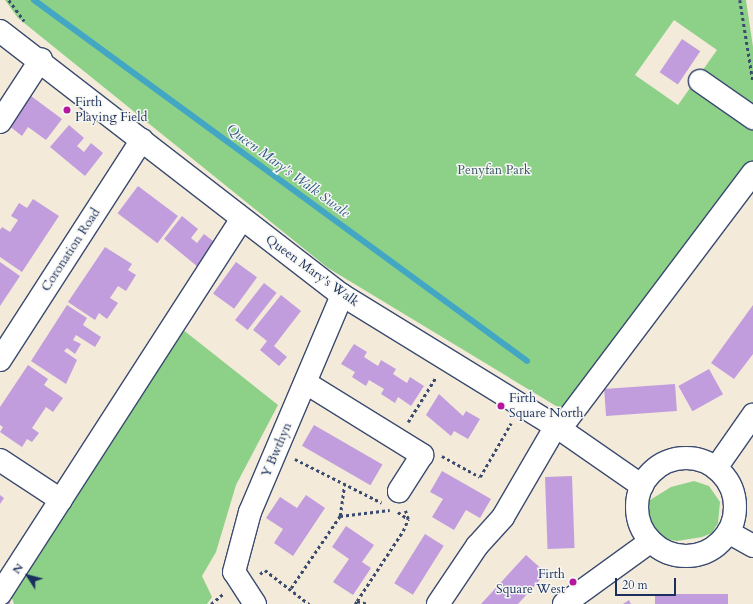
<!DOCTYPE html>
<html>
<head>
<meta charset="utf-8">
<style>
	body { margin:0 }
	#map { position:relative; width:753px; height:604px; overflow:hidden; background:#f3ead9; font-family:Cardo,serif }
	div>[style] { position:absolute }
	.green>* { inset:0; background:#8dd088 }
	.stream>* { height:6px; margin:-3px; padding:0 3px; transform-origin:3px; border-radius:3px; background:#43a7c3 }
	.building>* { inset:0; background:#c19ddd; transform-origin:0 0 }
	.path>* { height:2.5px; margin-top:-1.25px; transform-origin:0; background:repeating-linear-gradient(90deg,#3b4b70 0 3px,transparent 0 6px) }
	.roads { filter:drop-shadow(1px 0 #3b4b70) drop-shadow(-1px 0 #3b4b70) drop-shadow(0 1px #3b4b70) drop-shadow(0 -1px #3b4b70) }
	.minor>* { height:22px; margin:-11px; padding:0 11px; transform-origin:11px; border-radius:11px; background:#fff }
	.minor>.ring { margin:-11px; padding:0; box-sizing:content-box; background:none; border:22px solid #fff; border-radius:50% }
	.dots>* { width:11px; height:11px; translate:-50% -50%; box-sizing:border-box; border:2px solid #f6f6f2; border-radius:50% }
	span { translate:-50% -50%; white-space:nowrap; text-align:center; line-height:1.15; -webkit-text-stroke:3px #f6f6f2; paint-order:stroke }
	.poi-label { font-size:13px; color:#1b2f5e }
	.left { translate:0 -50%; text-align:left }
	.right { translate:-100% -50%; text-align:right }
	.park-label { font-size:13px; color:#385768 }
	.street-label { font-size:13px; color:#1b2f5e }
	.water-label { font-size:14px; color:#295981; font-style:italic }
	.north { position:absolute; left:8px; top:556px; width:40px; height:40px; -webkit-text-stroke:3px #f6f6f2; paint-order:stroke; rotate:306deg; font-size:11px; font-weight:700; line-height:16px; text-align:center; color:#1b2f5e }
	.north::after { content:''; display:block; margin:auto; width:14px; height:18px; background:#1b2f5e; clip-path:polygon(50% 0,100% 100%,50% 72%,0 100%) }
	.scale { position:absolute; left:615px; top:578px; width:61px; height:18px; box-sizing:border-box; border:2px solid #1b2f5e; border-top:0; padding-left:5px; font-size:12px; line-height:14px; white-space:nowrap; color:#1b2f5e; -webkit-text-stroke:3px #f6f6f2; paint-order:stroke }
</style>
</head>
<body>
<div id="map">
	<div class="green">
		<i style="clip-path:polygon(evenodd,5px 0,746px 0,753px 47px,753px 162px,566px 412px,328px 268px,18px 18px,5px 0,674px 20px,717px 50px,678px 105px,635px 75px,674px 20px)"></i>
		<i style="clip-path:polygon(182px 329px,278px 405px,236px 485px,216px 552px,202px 576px,212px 597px,207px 604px,14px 604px,11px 596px)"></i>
		<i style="clip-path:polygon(694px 481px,709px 486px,720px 502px,718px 523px,712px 533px,702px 537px,677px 541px,660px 538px,647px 517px,650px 500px,671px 487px)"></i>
	</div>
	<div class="stream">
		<i style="left:34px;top:0;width:611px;rotate:36.21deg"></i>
	</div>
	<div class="building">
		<i style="left:682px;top:39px;width:22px;height:40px;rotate:34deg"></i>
		<i style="clip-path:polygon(31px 96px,62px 119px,46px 140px,28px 127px,22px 136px,8px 125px)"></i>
		<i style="clip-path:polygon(69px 125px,84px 138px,77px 146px,84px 152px,91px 143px,103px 153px,85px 176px,50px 147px)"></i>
		<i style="left:138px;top:186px;width:50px;height:34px;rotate:37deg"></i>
		<i style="clip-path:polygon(33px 199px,59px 216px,22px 272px,0 257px,0 230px,2px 227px,10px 232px,18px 220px,11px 216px,19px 203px,27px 208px)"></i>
		<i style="clip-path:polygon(182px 216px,198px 229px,191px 238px,197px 243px,204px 234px,217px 244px,198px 267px,164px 239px)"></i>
		<i style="clip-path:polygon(105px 247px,132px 264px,128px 270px,136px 275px,126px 291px,118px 286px,110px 298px,118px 303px,107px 319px,99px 313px,95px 320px,68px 302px)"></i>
		<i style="clip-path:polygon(0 262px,20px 276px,0 306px)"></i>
		<i style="left:236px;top:262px;width:26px;height:39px;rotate:36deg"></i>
		<i style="left:264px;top:283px;width:16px;height:47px;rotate:38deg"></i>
		<i style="clip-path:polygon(281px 295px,301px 311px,274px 346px,287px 357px,279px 366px,260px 350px,267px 341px,253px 330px)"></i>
		<i style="clip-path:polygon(67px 305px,87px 318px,83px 325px,101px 337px,95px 347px,76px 335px,73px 340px,81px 344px,75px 354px,67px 348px,64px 351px,77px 360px,66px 384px,31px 361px)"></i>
		<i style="clip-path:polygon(753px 305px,753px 354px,734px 379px,711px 363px)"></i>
		<i style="clip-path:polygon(354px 344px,367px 352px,364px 357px,378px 366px,381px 360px,396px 369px,393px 374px,407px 383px,410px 377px,424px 386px,411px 406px,398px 397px,395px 403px,381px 394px,384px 389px,369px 380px,366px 386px,352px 377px,355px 372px,341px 364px)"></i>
		<i style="clip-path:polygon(28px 365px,48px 379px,44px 385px,63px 398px,53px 412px,46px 407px,32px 428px,39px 433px,32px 442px,27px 439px,22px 447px,0 432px,3px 427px,0 425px,0 407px)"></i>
		<i style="left:709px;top:369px;width:29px;height:35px;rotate:61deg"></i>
		<i style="left:675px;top:384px;width:27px;height:71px;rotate:86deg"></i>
		<i style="clip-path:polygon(439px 394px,463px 416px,466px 411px,480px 419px,468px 439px,454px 431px,451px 436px,426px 415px)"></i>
		<i style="left:314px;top:425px;width:79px;height:24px;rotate:30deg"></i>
		<i style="clip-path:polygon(442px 471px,491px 499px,480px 518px,466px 510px,454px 530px,432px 517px,443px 499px,430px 492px)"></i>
		<i style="left:572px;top:476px;width:72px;height:27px;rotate:88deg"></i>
		<i style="clip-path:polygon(0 495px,4px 498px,0 504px)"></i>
		<i style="clip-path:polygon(306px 495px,325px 508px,293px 556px,274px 543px,283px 529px,266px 518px,280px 497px,297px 508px)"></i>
		<i style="clip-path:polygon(346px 526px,374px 545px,362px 562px,371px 568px,353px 595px,333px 582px,349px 559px,332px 547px)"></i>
		<i style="left:425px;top:534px;width:22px;height:58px;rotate:32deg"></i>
		<i style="clip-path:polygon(526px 555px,546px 573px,518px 604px,481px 604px)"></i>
		<i style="left:655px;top:594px;width:73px;height:10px"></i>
		<i style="clip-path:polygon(11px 596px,10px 604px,0 604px)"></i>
		<i style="clip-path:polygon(629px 600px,631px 604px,623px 604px)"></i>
	</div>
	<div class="path">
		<i style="left:9px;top:0;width:26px;rotate:54deg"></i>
		<i style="left:740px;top:0;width:82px;rotate:80.9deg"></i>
		<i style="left:408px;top:422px;width:53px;rotate:-58.1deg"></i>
		<i style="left:442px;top:456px;width:43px;rotate:28.9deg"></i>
		<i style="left:480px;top:477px;width:62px;rotate:-60.1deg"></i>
		<i style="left:295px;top:459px;width:97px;rotate:26.8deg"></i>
		<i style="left:398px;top:512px;width:12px;rotate:35deg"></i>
		<i style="left:340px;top:516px;width:30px;rotate:-82deg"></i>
		<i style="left:260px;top:574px;width:6px;rotate:-39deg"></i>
		<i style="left:265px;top:570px;width:56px;rotate:37.7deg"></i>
		<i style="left:291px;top:588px;width:87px;rotate:-55.8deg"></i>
		<i style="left:340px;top:516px;width:50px;rotate:-6.8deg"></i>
		<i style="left:357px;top:601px;width:84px;rotate:-56.7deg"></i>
		<i style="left:403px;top:531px;width:13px;rotate:-67deg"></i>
		<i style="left:408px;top:519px;width:9px;rotate:-108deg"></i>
		<i style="left:211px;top:604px;width:16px;rotate:-40deg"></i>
		<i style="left:355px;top:604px;width:4px;rotate:-56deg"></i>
		<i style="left:357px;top:601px;width:11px;rotate:15deg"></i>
	</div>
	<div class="roads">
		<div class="minor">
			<i style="left:0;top:31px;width:432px;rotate:37.7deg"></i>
			<i style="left:342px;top:295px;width:256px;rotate:31.6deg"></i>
			<i style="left:560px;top:429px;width:100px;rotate:34.8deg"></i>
			<i style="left:700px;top:81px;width:65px;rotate:34.9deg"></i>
			<i style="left:0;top:122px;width:75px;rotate:-56.9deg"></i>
			<i style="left:0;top:360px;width:262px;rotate:-57.2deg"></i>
			<i style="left:306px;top:383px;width:137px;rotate:31.8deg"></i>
			<i style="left:422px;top:455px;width:43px;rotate:122.6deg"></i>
			<i style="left:560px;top:429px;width:321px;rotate:-53deg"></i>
			<i class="ring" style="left:637px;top:458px;width:76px;height:76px"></i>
			<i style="left:0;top:460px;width:73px;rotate:33.3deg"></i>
			<i style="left:716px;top:468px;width:65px;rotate:-55.1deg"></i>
			<i style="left:728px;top:532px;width:29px;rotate:29deg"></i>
			<i style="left:0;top:594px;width:445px;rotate:-57.2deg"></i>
			<i style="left:255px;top:604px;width:38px;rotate:-123deg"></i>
			<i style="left:234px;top:572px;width:62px;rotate:-75.1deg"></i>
			<i style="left:250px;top:512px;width:236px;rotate:-67deg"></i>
			<i style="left:438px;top:604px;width:70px;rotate:-56.1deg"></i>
			<i style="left:477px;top:546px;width:39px;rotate:-48deg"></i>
			<i style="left:503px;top:517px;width:105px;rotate:-59.8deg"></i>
			<i style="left:564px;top:604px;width:107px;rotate:-35.9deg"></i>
		</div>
	</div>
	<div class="dots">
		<i style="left:67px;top:110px;background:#b5179e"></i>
		<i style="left:501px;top:406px;background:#b5179e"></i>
		<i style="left:573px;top:582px;background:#b5179e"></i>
	</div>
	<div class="poi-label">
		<span class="left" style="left:75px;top:110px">Firth<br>Playing Field</span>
		<span class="left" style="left:509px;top:406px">Firth<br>Square North</span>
		<span class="right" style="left:565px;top:582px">Firth<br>Square West</span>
	</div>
	<div class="park-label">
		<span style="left:494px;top:170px">Penyfan Park</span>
	</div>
	<div class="street-label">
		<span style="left:71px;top:250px;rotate:-57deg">Coronation Road</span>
		<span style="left:312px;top:271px;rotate:36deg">Queen Mary's Walk</span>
		<span style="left:277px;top:450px;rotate:-67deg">Y Bwthyn</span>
	</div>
	<div class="water-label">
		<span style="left:288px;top:171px;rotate:36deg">Queen Mary's Walk Swale</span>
	</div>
	<div class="north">N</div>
	<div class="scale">20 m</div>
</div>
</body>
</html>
